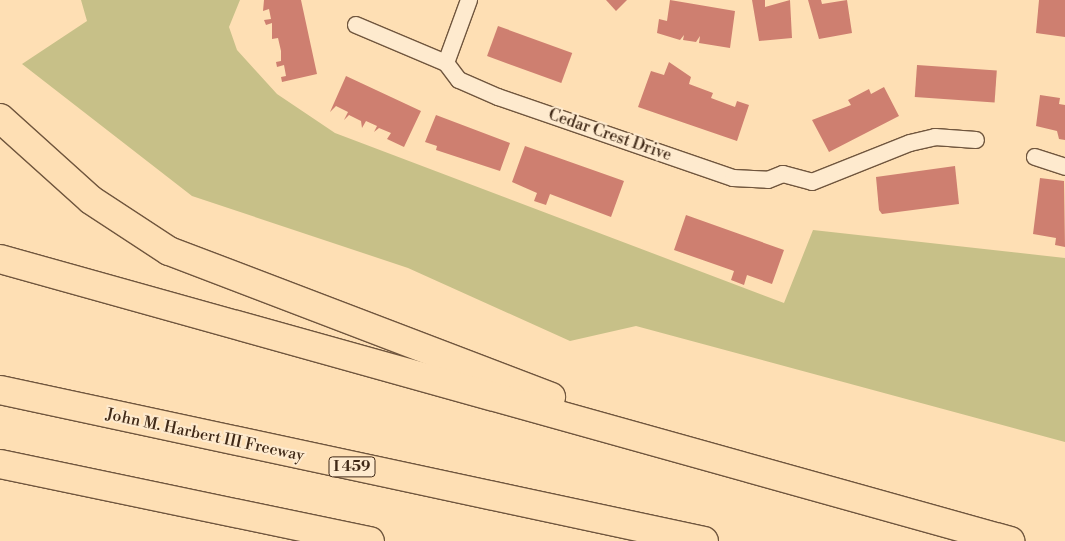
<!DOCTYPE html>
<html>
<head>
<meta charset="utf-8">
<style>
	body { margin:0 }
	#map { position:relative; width:1065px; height:541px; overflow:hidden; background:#fedfb4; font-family:"Libre Bodoni",serif }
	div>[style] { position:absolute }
	.green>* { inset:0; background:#c7c088 }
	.building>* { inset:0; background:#ce7f70; transform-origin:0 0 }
	.roads { filter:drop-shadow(1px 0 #70563e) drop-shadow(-1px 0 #70563e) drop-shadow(0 1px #70563e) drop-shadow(0 -1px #70563e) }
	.minor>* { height:16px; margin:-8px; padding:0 8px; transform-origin:8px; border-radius:8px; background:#feeace }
	.motorway>* { height:28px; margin:-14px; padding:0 14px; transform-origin:14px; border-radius:14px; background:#fedfb4 }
	span { translate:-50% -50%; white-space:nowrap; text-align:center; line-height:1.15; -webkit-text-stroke:4px #feeace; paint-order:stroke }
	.shield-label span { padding:1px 4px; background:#feeace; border:1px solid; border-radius:4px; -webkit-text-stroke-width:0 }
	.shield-label { font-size:15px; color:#402917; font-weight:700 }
	.street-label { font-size:16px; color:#402917 }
</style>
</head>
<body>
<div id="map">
	<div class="green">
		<i style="clip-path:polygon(81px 0,240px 0,229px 27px,237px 50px,277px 94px,335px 133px,784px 303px,813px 230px,1065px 258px,1065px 442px,636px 326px,570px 341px,408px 268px,192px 196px,22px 64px,87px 21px)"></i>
	</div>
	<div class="building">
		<i style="clip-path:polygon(264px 0,301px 0,317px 74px,282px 82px,281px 77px,286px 76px,284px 65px,277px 67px,276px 62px,281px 61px,281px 51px,278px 38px,272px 39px,272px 23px,266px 25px,264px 20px,271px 19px,269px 9px,263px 11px)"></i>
		<i style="clip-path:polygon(606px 0,627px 0,616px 11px)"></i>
		<i style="clip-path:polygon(670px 0,735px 11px,730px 48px,699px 43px,700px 36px,696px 42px,683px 40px,684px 35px,680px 40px,657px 33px,659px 19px,667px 21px)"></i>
		<i style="clip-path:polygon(752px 0,765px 0,765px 7px,790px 0,792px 38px,759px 41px)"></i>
		<i style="clip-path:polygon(808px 0,821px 0,822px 4px,847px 0,852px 33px,819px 39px)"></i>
		<i style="clip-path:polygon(1039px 0,1065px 0,1065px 37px,1036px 33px)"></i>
		<i style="left:498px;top:26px;width:79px;height:32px;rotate:20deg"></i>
		<i style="clip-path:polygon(669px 62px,691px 77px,689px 84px,713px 93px,711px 98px,735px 107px,737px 101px,749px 105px,737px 141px,638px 107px,651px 71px,664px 75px)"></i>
		<i style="left:917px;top:65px;width:80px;height:32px;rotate:4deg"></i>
		<i style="clip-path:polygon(346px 76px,421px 111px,404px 147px,387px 139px,391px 133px,379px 128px,374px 132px,377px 126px,366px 121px,362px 128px,361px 121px,349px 115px,344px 120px,348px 112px,336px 106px,330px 112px)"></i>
		<i style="clip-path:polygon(884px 87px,899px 116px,829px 152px,812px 120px,851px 105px,848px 100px,869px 89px,871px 94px)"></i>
		<i style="clip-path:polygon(1040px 95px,1060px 98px,1059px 104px,1065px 105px,1065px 140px,1059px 139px,1057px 131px,1036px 126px)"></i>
		<i style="clip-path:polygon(436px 115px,510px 143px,500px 171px,436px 150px,437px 146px,425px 142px)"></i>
		<i style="clip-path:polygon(525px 146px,624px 181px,611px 217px,550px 194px,546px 205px,534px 201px,537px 193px,512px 182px)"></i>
		<i style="clip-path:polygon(955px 166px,959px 204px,882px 214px,879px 210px,876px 177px)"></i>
		<i style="clip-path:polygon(1040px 178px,1064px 181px,1065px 247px,1055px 245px,1056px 238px,1033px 234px)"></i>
		<i style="clip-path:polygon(686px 215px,784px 250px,772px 284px,747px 275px,744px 285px,731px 280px,734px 271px,674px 250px)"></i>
	</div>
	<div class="roads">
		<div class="minor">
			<i style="left:356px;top:25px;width:98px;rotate:22.9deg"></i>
			<i style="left:446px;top:63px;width:21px;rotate:53deg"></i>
			<i style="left:459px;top:80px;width:43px;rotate:23.6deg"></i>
			<i style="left:498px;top:97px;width:249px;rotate:19deg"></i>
			<i style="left:733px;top:178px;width:35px;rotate:3deg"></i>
			<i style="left:768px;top:180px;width:16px;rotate:-22deg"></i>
			<i style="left:783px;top:174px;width:30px;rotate:15deg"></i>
			<i style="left:812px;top:182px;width:105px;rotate:-21.7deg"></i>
			<i style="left:910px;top:143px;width:26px;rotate:-13deg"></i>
			<i style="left:935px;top:137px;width:41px;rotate:4.2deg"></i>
			<i style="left:446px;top:63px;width:67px;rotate:-69.9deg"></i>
			<i style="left:1035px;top:157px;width:32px;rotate:18deg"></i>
		</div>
		<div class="motorway">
			<i style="left:0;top:118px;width:122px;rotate:42deg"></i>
			<i style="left:91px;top:200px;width:93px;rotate:33.2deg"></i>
			<i style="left:169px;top:251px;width:409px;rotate:20.9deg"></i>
			<i style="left:0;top:259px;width:1049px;rotate:15.6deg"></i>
			<i style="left:0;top:390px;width:720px;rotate:12.11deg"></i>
			<i style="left:0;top:464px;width:378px;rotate:11.8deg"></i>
		</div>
	</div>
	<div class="shield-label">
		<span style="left:352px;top:467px">I 459</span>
	</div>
	<div class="street-label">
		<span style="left:610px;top:135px;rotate:19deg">Cedar Crest Drive</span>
		<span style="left:205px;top:435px;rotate:12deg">John M. Harbert III Freeway</span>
	</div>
</div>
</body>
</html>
